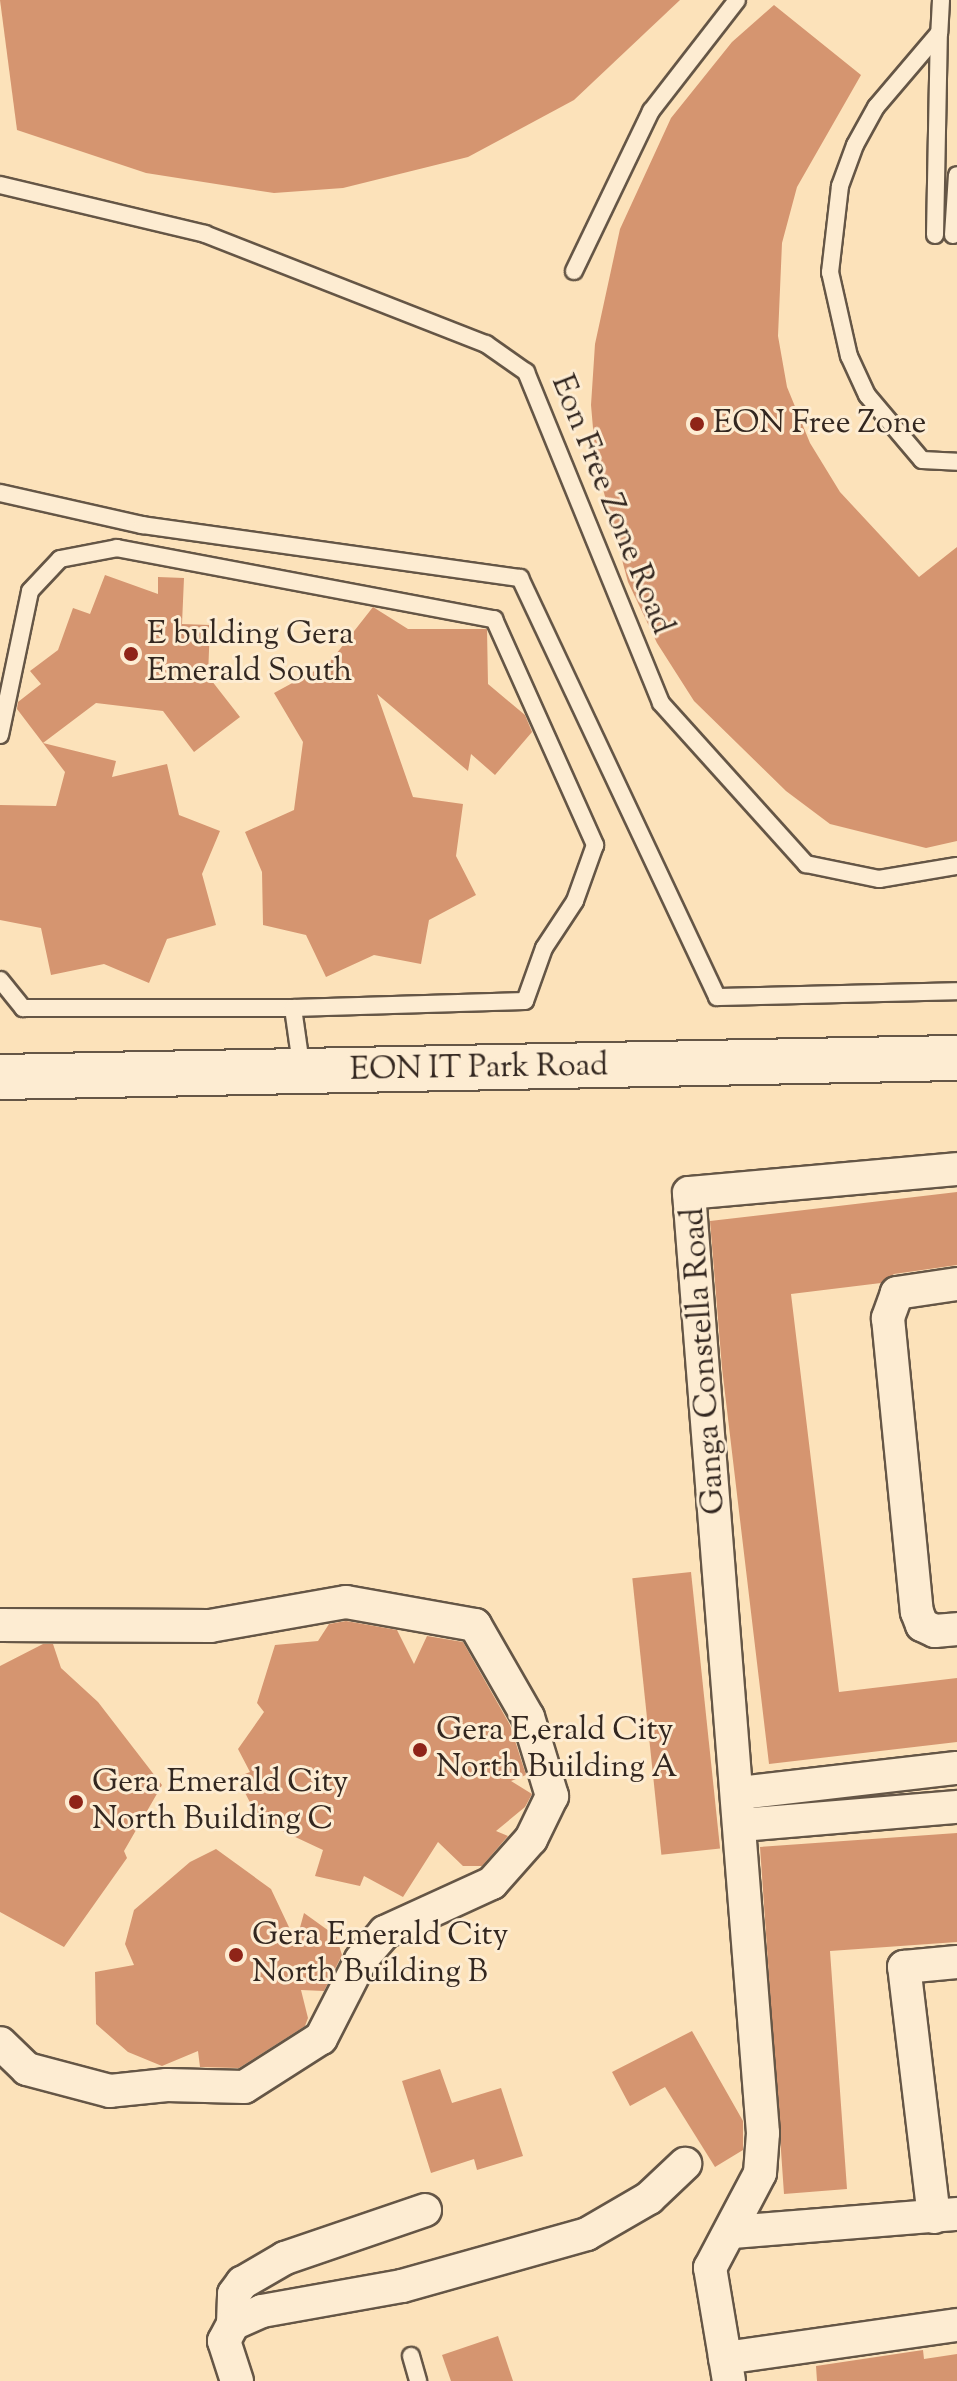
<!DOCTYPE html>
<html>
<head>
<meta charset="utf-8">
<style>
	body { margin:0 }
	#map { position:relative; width:957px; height:2381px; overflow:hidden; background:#fce2ba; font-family:"Sorts Mill Goudy",serif }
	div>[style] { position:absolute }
	.building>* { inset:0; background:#d59570; transform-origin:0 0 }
	.roads { filter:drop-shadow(2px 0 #655646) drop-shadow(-2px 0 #655646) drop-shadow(0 2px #655646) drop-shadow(0 -2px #655646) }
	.lane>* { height:16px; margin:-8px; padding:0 8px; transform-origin:8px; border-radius:8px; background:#fdecd2 }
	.street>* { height:32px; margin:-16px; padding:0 16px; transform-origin:16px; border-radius:16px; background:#fdecd2 }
	.secondary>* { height:44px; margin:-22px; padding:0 22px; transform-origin:22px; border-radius:22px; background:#fdecd2 }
	.dots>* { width:22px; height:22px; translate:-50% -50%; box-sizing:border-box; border:4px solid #fdecd2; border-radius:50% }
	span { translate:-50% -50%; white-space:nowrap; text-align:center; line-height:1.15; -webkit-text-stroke:6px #fdecd2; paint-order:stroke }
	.poi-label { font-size:32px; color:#332720 }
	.left { translate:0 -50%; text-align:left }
	.street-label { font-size:32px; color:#332720 }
</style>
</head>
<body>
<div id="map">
	<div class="building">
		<i style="clip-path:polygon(0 0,680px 0,574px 100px,468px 157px,343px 188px,274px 193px,146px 173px,17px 130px)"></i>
		<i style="clip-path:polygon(774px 5px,861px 75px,797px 187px,782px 243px,778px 336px,787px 387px,810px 443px,840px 492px,919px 577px,957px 547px,957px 841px,926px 848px,830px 824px,786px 791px,694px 701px,657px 643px,628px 582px,596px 463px,591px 405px,595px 344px,620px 229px,671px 118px,732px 42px)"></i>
		<i style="clip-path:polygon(105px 575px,158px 594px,158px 577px,184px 578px,182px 624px,210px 625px,208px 676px,240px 717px,194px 752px,163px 711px,96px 703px,43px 743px,116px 761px,112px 777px,167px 764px,179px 815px,220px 831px,202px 874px,216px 925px,167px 939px,149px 983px,104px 964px,51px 975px,41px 928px,0 920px,0 805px,56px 806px,65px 772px,17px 709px,18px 702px,41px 684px,30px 671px,58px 650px,73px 608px,90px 614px)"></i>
		<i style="clip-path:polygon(373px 607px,408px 629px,487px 629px,488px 684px,525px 715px,532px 732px,495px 775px,471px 754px,468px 771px,377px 694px,413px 797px,463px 804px,456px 856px,476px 895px,429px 920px,421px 964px,374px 955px,326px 977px,306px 935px,263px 925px,262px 872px,245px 832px,294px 810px,303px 742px,274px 693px,329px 663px)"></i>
		<i style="clip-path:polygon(957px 1192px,957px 1265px,894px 1274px,881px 1283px,791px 1294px,839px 1692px,957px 1678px,957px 1742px,769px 1764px,722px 1368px,710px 1221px)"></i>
		<i style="left:691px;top:1572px;width:278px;height:59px;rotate:84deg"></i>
		<i style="clip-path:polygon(346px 1621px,397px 1630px,414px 1664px,427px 1636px,463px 1642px,510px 1725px,526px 1775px,511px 1781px,532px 1794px,525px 1807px,496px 1831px,508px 1836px,482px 1866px,463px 1866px,438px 1842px,403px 1897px,364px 1876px,360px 1886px,315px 1876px,323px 1850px,259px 1820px,237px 1777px,250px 1772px,238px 1749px,264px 1712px,257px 1703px,275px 1645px,318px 1641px,329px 1624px)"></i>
		<i style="clip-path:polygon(43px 1644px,53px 1644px,61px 1668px,98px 1702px,162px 1785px,124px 1851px,127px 1858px,64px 1947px,0 1912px,0 1666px)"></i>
		<i style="clip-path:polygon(957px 1833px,957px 1942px,830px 1951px,847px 2189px,784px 2194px,760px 1847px)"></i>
		<i style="clip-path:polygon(216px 1849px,271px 1889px,296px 1942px,304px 1913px,336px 1936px,342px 1955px,324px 1991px,301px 1990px,308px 2018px,305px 2026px,239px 2068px,200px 2067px,198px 2051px,162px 2066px,128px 2052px,96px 2024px,95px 1972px,134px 1965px,125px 1944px,134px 1910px,190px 1862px)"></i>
		<i style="clip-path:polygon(692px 2031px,743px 2121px,743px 2150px,715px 2167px,665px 2087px,630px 2106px,612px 2072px)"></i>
		<i style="clip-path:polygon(440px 2069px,452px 2103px,501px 2088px,523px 2156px,477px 2170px,474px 2159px,431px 2173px,402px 2081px)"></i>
		<i style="clip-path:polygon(498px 2336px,513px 2381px,451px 2381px,442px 2355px)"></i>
		<i style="clip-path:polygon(923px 2350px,924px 2359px,957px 2354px,957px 2381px,817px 2381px,816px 2366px)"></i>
	</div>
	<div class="roads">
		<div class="lane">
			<i style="left:941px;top:0;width:33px;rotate:93deg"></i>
			<i style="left:939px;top:33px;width:97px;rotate:130.4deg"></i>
			<i style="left:876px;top:107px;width:43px;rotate:118.9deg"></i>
			<i style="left:855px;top:145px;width:44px;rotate:110.1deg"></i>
			<i style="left:840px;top:186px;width:87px;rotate:96.6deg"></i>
			<i style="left:830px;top:272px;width:86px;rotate:77.3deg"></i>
			<i style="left:849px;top:356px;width:43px;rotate:65.2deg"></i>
			<i style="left:867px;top:395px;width:85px;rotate:49.8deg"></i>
			<i style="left:922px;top:460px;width:35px;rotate:3deg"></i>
			<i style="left:0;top:185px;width:211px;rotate:13.4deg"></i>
			<i style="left:205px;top:234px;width:302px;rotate:21.4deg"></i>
			<i style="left:486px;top:344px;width:49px;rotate:35deg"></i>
			<i style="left:526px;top:372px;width:357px;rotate:67.8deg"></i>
			<i style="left:661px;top:703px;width:217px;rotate:48deg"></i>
			<i style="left:806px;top:864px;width:75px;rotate:11.6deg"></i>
			<i style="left:879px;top:879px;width:79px;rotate:-9.5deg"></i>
			<i style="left:935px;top:235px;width:202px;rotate:-88.9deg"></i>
			<i style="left:953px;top:235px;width:60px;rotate:-86.2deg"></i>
			<i style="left:574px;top:271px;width:178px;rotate:-64.3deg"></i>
			<i style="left:651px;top:111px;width:140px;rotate:-52.2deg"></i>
			<i style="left:0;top:493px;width:146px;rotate:12.7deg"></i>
			<i style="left:142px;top:525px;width:382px;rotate:8deg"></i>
			<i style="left:520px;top:578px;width:463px;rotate:64.8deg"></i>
			<i style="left:717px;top:997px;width:240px;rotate:-1.4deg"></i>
			<i style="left:0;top:735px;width:147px;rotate:-78.2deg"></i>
			<i style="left:30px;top:591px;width:44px;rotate:-46.8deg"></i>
			<i style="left:60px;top:559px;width:58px;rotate:-10.9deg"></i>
			<i style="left:117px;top:548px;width:384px;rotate:10.7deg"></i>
			<i style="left:494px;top:619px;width:248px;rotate:65.9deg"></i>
			<i style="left:595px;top:845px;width:59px;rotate:109.7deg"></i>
			<i style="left:575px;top:901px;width:56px;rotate:123.4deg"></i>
			<i style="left:544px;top:948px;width:56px;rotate:109.7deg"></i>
			<i style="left:525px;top:1001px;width:232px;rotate:178.3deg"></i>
			<i style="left:293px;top:1008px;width:270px;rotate:180deg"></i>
			<i style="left:23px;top:1008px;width:36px;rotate:-129deg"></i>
			<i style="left:293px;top:1008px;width:64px;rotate:81.9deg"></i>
			<i style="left:411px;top:2356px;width:26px;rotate:74deg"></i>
		</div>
		<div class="street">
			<i style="left:957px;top:1284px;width:61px;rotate:171.5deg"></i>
			<i style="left:897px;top:1293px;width:27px;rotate:110deg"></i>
			<i style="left:888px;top:1318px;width:295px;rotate:84.4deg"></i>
			<i style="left:917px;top:1612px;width:14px;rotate:69deg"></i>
			<i style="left:922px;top:1625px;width:14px;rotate:25deg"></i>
			<i style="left:935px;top:1631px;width:22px;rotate:-5deg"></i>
			<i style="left:0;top:1625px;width:210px;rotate:0.3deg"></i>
			<i style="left:210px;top:1626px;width:138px;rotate:-10deg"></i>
			<i style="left:346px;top:1602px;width:131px;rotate:10.1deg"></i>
			<i style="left:475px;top:1625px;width:106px;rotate:60.1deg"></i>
			<i style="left:528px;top:1717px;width:83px;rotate:73.1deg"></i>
			<i style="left:552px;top:1796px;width:48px;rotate:116deg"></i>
			<i style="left:531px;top:1839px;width:59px;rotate:131.6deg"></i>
			<i style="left:492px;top:1883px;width:118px;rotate:155.4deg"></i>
			<i style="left:385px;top:1932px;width:37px;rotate:131deg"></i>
			<i style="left:361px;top:1960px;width:88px;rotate:117.1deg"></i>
			<i style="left:321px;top:2038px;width:91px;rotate:147.5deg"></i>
			<i style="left:244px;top:2087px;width:77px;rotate:-178.5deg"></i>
			<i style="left:167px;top:2085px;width:57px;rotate:174deg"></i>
			<i style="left:110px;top:2091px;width:86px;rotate:-165.2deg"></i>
			<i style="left:27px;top:2069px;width:37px;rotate:-136deg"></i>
			<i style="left:740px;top:1793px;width:218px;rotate:-6.6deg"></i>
			<i style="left:741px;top:1825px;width:217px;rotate:-4.8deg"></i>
			<i style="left:934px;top:2217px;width:252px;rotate:-96.8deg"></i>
			<i style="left:904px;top:1967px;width:53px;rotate:-5.4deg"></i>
			<i style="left:733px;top:2232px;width:225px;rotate:-4.6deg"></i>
			<i style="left:233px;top:2324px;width:30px;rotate:-88deg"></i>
			<i style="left:234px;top:2294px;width:14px;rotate:-54deg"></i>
			<i style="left:242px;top:2283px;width:50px;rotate:-30.2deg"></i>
			<i style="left:285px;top:2258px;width:148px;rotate:-18.9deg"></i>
			<i style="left:725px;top:2358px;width:234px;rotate:-8.1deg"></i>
			<i style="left:237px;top:2381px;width:42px;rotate:-108deg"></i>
			<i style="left:224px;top:2341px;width:19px;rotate:-62deg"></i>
			<i style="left:233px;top:2324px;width:32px;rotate:-24deg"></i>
			<i style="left:262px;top:2311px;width:142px;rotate:-10.1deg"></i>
			<i style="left:402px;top:2286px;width:192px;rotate:-15.7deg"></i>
			<i style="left:587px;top:2234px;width:72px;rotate:-30.1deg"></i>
			<i style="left:649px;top:2198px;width:50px;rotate:-43.4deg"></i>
			<i style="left:729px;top:2381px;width:115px;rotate:-99.5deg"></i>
			<i style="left:710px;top:2268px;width:107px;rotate:-62.2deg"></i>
			<i style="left:760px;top:2173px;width:40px;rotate:-85.7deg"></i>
			<i style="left:763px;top:2133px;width:943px;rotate:-94.5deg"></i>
			<i style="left:689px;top:1193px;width:269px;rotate:-5.1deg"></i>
		</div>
		<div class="secondary">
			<i style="left:0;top:1077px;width:957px;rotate:-1.14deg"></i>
		</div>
	</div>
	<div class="dots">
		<i style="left:697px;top:424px;background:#8f2418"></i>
		<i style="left:131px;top:654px;background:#8f2418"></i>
		<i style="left:420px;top:1750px;background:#8f2418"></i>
		<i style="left:76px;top:1802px;background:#8f2418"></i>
		<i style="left:236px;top:1955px;background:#8f2418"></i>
	</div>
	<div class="poi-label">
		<span class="left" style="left:713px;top:424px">EON Free Zone</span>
		<span class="left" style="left:147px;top:654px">E bulding Gera<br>Emerald South</span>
		<span class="left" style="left:436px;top:1750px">Gera E,erald City<br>North Building A</span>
		<span class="left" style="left:92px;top:1802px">Gera Emerald City<br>North Building C</span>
		<span class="left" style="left:252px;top:1955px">Gera Emerald City<br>North Building B</span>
	</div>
	<div class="street-label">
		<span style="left:611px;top:505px;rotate:68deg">Eon Free Zone Road</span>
		<span style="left:479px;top:1069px;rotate:-1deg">EON IT Park Road</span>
		<span style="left:705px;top:1361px;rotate:-94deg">Ganga Constella Road</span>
	</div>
</div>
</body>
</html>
